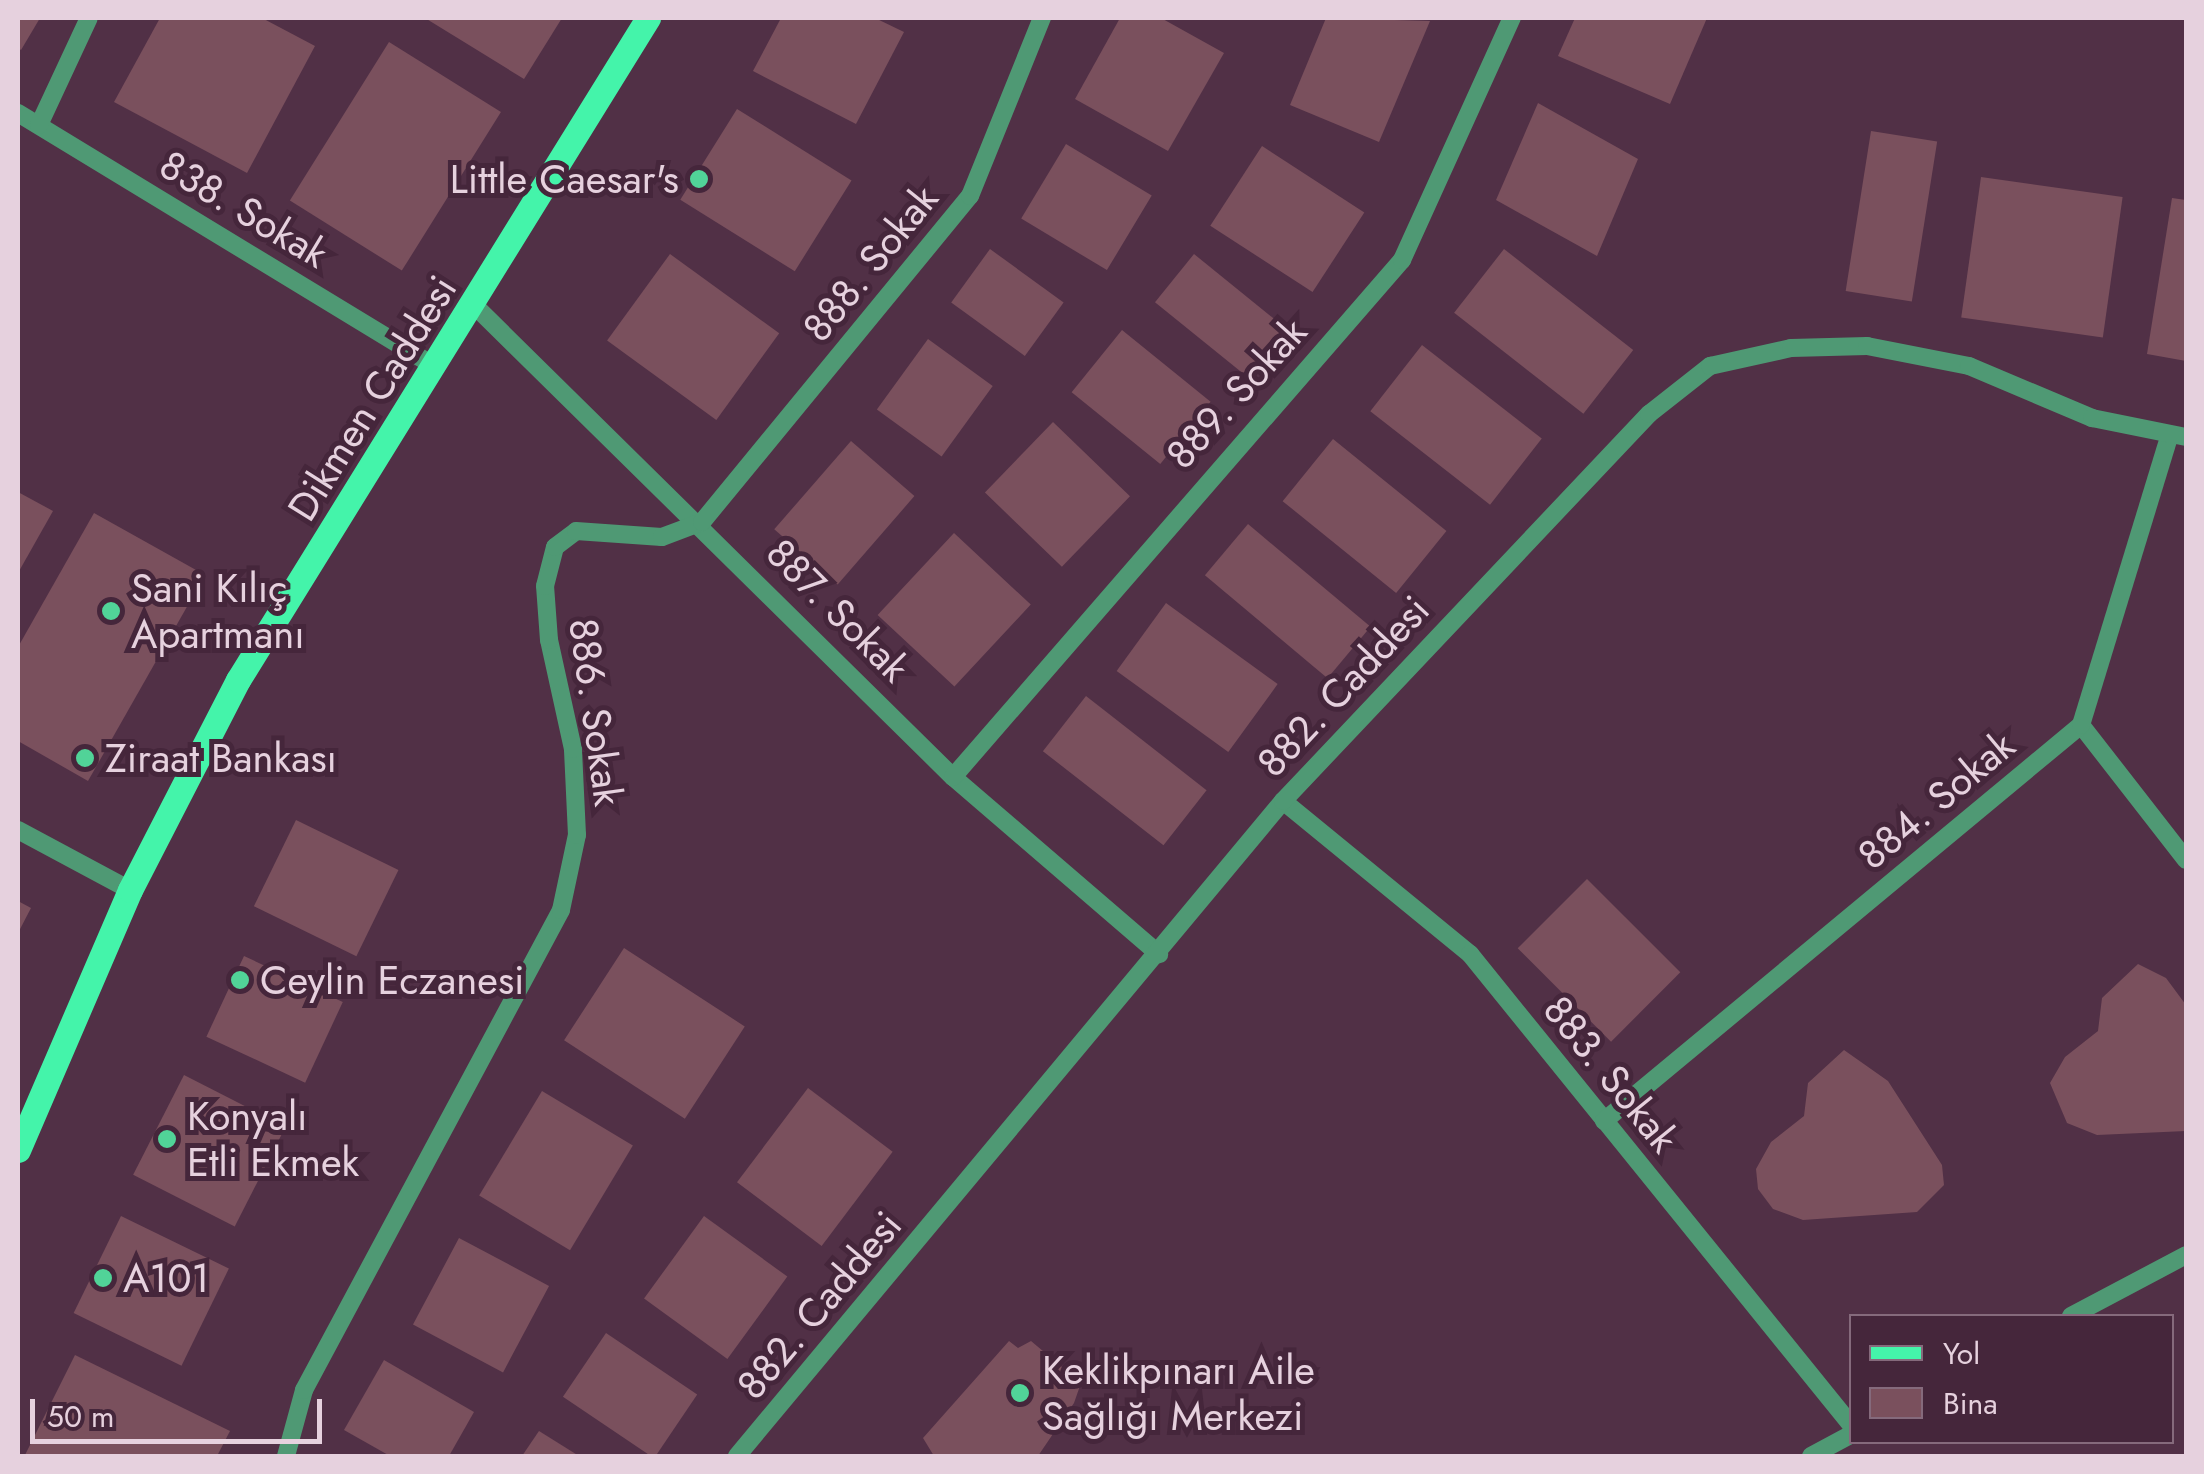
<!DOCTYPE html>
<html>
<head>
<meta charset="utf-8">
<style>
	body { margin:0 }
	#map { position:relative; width:2204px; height:1474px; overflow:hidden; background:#513046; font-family:Jost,sans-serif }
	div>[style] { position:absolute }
	.building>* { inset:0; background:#7a505d; transform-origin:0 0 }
	.minor>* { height:18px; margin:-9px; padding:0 9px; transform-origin:9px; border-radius:9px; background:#4f9974 }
	.major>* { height:25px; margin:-12.5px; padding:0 12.5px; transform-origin:12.5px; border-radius:12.5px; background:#44f4aa }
	.dots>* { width:28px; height:28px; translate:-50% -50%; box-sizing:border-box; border:5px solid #45263b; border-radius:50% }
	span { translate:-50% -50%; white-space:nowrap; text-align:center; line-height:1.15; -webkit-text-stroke:10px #45263b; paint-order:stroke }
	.poi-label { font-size:40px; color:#e6d1de }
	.right { translate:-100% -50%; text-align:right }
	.left { translate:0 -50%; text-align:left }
	.street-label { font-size:40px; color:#e6d1de }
	.frame { position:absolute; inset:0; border:20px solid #e6d1de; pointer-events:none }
	.legend { position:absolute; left:1849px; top:1314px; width:325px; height:130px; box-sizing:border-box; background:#45263b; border:2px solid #856a7c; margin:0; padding:12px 18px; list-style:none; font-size:30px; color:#e6d1de }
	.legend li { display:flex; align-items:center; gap:20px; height:50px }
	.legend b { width:50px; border:2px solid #856a7c }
	.scale { position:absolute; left:30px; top:1399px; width:292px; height:45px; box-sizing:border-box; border:5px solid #e6d1de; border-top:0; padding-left:12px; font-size:30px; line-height:35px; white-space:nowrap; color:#e6d1de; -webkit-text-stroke:8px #45263b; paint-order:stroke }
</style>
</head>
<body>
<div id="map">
	<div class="building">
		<i style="clip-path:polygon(18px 18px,40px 18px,21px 50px,18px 48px)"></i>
		<i style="clip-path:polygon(160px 18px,262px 18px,315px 46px,247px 173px,114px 102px)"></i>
		<i style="clip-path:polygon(425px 18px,562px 18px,524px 79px)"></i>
		<i style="clip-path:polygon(781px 18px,875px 18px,904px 32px,856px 124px,753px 71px)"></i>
		<i style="clip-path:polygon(1120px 18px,1161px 18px,1224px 53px,1168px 151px,1075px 99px)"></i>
		<i style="clip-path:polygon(1326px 18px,1430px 21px,1379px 142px,1290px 105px)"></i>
		<i style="clip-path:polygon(1575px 18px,1707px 18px,1670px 104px,1558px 56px)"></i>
		<i style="left:389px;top:42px;width:132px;height:187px;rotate:32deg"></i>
		<i style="clip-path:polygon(1538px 103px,1638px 159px,1597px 256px,1496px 200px)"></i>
		<i style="left:737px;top:109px;width:135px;height:107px;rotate:32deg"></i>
		<i style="left:1871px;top:131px;width:67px;height:162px;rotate:9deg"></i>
		<i style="left:1066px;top:144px;width:100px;height:87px;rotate:31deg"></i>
		<i style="left:1262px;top:146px;width:122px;height:95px;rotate:33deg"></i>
		<i style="left:1981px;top:177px;width:143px;height:142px;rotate:8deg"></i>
		<i style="clip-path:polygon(2172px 198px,2186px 200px,2186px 361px,2147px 354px)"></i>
		<i style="left:990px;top:249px;width:91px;height:66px;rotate:36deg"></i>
		<i style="left:1504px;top:249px;width:164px;height:81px;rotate:38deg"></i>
		<i style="left:670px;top:254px;width:135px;height:107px;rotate:36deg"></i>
		<i style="left:1194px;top:254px;width:117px;height:62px;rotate:39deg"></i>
		<i style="left:1122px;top:330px;width:114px;height:80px;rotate:39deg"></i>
		<i style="left:928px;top:339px;width:80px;height:87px;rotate:36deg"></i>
		<i style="left:1422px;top:345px;width:152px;height:84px;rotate:38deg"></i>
		<i style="left:1053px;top:422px;width:107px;height:98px;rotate:44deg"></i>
		<i style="left:1333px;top:439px;width:146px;height:80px;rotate:39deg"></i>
		<i style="left:851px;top:441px;width:84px;height:117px;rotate:41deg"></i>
		<i style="clip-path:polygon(18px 492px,53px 511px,18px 573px)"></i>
		<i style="clip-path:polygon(94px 513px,205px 575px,88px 781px,18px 741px,18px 647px)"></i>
		<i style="left:1248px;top:524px;width:160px;height:67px;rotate:40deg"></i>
		<i style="left:954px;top:533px;width:105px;height:112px;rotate:43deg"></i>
		<i style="left:1166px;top:603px;width:138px;height:84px;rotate:36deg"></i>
		<i style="left:1086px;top:696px;width:153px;height:70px;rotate:38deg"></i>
		<i style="left:296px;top:820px;width:114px;height:96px;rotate:26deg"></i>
		<i style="left:1587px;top:879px;width:132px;height:98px;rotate:45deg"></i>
		<i style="clip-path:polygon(18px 901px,31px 908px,18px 933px)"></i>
		<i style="left:624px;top:948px;width:144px;height:110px;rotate:33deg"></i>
		<i style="left:244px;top:956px;width:109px;height:89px;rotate:25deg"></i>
		<i style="clip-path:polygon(2138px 964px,2166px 978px,2186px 1005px,2186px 1131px,2097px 1135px,2067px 1123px,2050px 1083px,2065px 1057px,2098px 1031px,2102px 998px)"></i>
		<i style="clip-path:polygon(1844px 1050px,1888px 1081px,1942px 1165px,1944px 1185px,1917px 1212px,1803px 1220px,1773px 1209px,1758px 1189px,1756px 1169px,1771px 1142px,1804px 1116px,1808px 1083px)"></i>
		<i style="left:184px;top:1075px;width:114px;height:112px;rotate:27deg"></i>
		<i style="left:808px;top:1088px;width:106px;height:118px;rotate:37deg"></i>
		<i style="left:542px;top:1091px;width:106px;height:122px;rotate:31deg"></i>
		<i style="left:121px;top:1216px;width:120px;height:108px;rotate:26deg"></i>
		<i style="left:704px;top:1216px;width:103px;height:102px;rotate:36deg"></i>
		<i style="left:459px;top:1238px;width:102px;height:98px;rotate:28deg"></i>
		<i style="left:606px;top:1333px;width:110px;height:77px;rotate:34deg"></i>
		<i style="clip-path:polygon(1009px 1341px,1018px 1348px,1031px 1341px,1081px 1383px,1074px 1403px,1038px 1456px,934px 1456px,923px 1438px)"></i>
		<i style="clip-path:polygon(75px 1355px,230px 1431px,217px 1456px,25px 1455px)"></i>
		<i style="clip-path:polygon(384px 1360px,474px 1412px,449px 1456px,390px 1456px,344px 1430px)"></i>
		<i style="clip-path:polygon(539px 1431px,579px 1456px,522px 1456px)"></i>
	</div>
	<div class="minor">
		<i style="left:18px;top:113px;width:487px;rotate:31.3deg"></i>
		<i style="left:39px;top:125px;width:118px;rotate:-65deg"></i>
		<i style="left:475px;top:306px;width:671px;rotate:44.58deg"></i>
		<i style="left:953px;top:777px;width:272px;rotate:40.7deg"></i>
		<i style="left:2081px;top:725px;width:171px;rotate:52.1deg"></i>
		<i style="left:953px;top:777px;width:685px;rotate:-49.03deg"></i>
		<i style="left:1402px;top:260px;width:266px;rotate:-65.6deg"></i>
		<i style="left:1283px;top:801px;width:242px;rotate:39.3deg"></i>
		<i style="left:1470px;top:954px;width:607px;rotate:51.02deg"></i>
		<i style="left:18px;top:830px;width:127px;rotate:28.2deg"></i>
		<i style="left:1604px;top:1121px;width:620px;rotate:-39.7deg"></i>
		<i style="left:2081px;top:725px;width:301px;rotate:-73deg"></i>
		<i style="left:2071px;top:1316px;width:130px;rotate:-27.9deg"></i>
		<i style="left:286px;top:1456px;width:68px;rotate:-74.7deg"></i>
		<i style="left:304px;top:1390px;width:544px;rotate:-61.83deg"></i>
		<i style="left:561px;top:910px;width:77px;rotate:-78deg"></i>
		<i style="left:577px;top:835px;width:86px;rotate:-92.7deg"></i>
		<i style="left:573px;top:749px;width:112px;rotate:-102.4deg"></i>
		<i style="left:549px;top:640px;width:54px;rotate:-94.2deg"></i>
		<i style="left:545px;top:586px;width:40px;rotate:-75.6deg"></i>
		<i style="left:555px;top:547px;width:26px;rotate:-37deg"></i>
		<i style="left:576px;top:531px;width:86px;rotate:4deg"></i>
		<i style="left:662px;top:537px;width:43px;rotate:-20.6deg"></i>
		<i style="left:702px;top:522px;width:422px;rotate:-50.6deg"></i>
		<i style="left:970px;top:196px;width:192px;rotate:-68deg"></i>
		<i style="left:737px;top:1456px;width:853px;rotate:-50.19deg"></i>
		<i style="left:1283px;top:801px;width:533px;rotate:-46.6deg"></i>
		<i style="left:1649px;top:414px;width:78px;rotate:-38.2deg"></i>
		<i style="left:1710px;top:366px;width:83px;rotate:-12.5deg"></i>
		<i style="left:1791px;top:348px;width:76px;rotate:-1.5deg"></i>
		<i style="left:1867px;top:346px;width:104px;rotate:11.1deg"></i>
		<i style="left:1969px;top:366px;width:134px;rotate:22.9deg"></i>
		<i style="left:2092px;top:418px;width:96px;rotate:11.4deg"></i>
		<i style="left:1811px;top:1456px;width:47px;rotate:-28.2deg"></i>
	</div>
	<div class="major">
		<i style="left:18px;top:1150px;width:283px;rotate:-66.7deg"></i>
		<i style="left:130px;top:890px;width:236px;rotate:-62.8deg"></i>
		<i style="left:238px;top:680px;width:779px;rotate:-58.23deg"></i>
	</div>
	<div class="dots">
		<i style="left:699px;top:179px;background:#51d398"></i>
		<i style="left:111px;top:611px;background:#51d398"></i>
		<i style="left:85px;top:758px;background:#51d398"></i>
		<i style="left:240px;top:980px;background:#51d398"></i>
		<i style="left:167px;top:1139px;background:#51d398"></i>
		<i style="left:103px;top:1278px;background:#51d398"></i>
		<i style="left:1020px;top:1393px;background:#51d398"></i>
	</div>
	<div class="poi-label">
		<span class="right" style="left:679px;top:179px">Little Caesar's</span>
		<span class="left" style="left:131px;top:611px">Sani Kılıç<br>Apartmanı</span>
		<span class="left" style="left:105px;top:758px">Ziraat Bankası</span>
		<span class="left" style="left:260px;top:980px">Ceylin Eczanesi</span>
		<span class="left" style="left:187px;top:1139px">Konyalı<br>Etli Ekmek</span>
		<span class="left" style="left:123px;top:1278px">A101</span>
		<span class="left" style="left:1042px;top:1393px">Keklikpınarı Aile<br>Sağlığı Merkezi</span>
	</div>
	<div class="street-label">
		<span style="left:244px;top:209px;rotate:31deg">838. Sokak</span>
		<span style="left:870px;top:263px;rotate:-51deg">888. Sokak</span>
		<span style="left:1236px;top:393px;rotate:-48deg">889. Sokak</span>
		<span style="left:372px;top:398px;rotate:-58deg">Dikmen Caddesi</span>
		<span style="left:838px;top:610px;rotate:45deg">887. Sokak</span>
		<span style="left:1343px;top:686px;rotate:-47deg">882. Caddesi</span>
		<span style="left:596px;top:712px;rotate:82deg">886. Sokak</span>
		<span style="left:1936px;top:800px;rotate:-40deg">884. Sokak</span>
		<span style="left:1611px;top:1074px;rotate:51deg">883. Sokak</span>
		<span style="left:819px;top:1305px;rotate:-50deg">882. Caddesi</span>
	</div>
	<div class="frame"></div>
	<ul class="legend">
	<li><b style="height:12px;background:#44f4aa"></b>Yol</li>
	<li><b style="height:28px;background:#7a505d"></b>Bina</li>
	</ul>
	<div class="scale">50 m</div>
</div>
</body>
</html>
